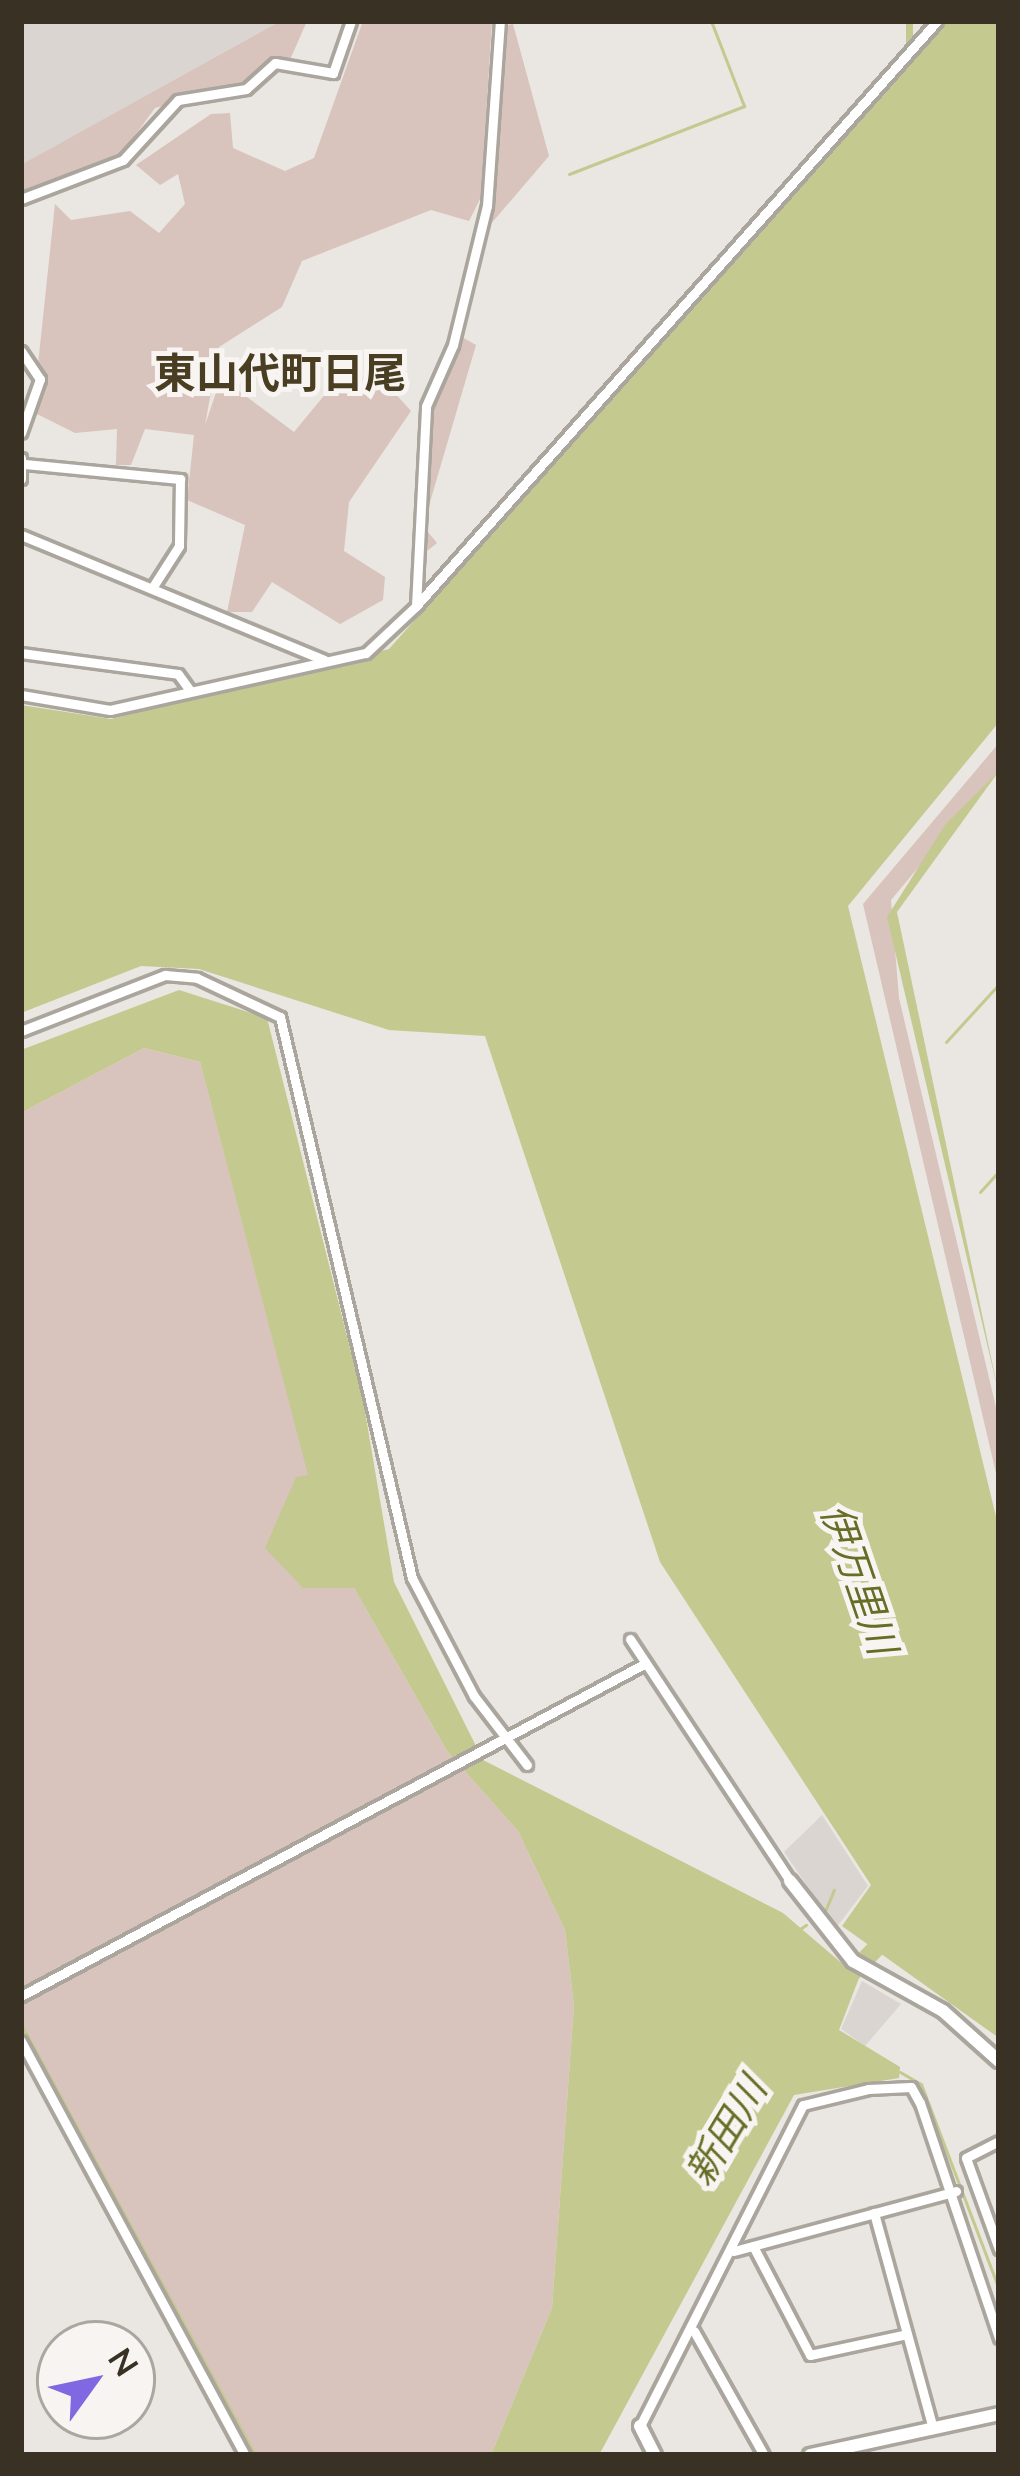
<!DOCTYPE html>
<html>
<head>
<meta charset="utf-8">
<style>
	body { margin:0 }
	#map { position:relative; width:1020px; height:2476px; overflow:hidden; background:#eae6e1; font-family:Mulish,"Noto Sans JP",sans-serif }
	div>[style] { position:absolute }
	.built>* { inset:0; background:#dad5d0 }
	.green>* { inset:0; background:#d9c3bd }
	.water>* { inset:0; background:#c4c98f; transform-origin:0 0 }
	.stream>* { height:3px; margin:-1.5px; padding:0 1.5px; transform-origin:1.5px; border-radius:1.5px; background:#c4c98f }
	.river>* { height:18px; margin:-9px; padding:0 9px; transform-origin:9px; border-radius:9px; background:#c4c98f }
	.roads { filter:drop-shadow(3px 0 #aaa59d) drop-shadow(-3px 0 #aaa59d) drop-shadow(0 3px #aaa59d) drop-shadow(0 -3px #aaa59d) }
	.street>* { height:9px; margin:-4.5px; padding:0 4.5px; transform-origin:4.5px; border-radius:4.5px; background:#fff }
	.secondary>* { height:12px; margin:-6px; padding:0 6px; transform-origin:6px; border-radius:6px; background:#fff }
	span { translate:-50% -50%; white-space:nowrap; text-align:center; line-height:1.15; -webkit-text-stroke:10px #f7f4f2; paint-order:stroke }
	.water-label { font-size:39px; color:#666e25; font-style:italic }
	.quarter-label { font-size:42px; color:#493d22; font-weight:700 }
	.frame { position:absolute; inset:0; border:24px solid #393224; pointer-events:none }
	.north { position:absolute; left:36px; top:2320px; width:120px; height:120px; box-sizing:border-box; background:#f7f4f2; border:3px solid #aba6a0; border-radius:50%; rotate:57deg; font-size:33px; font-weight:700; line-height:48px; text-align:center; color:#393224 }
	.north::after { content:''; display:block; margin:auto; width:42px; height:54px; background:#7f68e2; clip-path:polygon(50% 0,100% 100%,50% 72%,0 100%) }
</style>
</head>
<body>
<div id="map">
	<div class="built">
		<i style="clip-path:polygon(21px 21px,288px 21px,21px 173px)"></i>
		<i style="clip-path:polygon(822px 1815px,868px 1886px,836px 1928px,784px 1852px)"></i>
		<i style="clip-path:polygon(862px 1981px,901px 2004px,865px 2046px,841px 2029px)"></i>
	</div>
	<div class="green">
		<i style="clip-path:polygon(281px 21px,307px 21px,289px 62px,273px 58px,257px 81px,155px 108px,120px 156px,21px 194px,21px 165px)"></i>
		<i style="clip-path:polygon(363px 21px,492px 21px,481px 197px,469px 221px,431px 210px,302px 261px,282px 307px,219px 347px,205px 425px,218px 387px,231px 385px,294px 432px,341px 375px,382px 379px,411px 411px,349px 502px,344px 551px,385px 577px,383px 600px,340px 624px,272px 582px,252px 612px,227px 612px,245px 525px,187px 500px,194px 435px,145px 429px,131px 465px,116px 465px,117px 429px,75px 433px,33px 412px,55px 204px,71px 220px,130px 211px,159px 233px,185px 204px,178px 174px,160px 185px,136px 165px,211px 114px,230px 113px,233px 148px,285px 171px,314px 158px)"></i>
		<i style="clip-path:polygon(513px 24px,549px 156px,484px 232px,504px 26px)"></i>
		<i style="clip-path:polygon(460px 336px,476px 345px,423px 526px,437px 543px,427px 551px,417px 530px,431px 402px)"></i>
		<i style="clip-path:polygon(999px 743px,999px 771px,891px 900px,899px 998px,999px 1420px,999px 1486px,863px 904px)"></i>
		<i style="clip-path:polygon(144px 1048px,200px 1062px,309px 1476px,303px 1588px,354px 1588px,447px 1751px,518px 1831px,565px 1930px,574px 2005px,552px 2308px,491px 2455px,250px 2455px,21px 2039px,21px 1113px)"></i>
	</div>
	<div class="water">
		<i style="left:906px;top:21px;width:7px;height:735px"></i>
		<i style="clip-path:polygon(946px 21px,999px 21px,999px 722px,848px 906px,999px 1529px,999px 2038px,842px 1926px,871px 1885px,660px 1562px,485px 1036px,389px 1030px,199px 969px,141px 966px,21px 1013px,21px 705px,111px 719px,389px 649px)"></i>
		<i style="clip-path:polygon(999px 771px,897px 912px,999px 1395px,887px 917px,945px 825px)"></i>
		<i style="clip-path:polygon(179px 990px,267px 1018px,363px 1400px,394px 1582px,483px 1760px,783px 1913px,859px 1978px,839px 2030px,900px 2067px,899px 2078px,794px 2095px,599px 2455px,491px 2455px,552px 2308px,574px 2005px,565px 1930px,518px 1831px,447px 1751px,354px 1588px,303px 1588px,265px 1548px,296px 1477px,308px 1475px,200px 1062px,144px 1048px,21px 1113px,21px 1050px)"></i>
	</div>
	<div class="stream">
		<i style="left:569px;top:174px;width:188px;rotate:-21.2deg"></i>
		<i style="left:744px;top:106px;width:91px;rotate:-111.2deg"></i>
		<i style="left:946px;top:1042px;width:79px;rotate:-47.6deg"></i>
		<i style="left:980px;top:1192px;width:28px;rotate:-48deg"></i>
		<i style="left:825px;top:1911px;width:23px;rotate:-67deg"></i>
		<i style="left:797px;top:1931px;width:11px;rotate:-34deg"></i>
		<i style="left:21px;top:2024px;width:490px;rotate:61.5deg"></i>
		<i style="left:900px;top:2072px;width:24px;rotate:30deg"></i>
		<i style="left:921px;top:2084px;width:219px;rotate:69.2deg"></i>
	</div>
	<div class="river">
		<i style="left:834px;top:1991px;width:74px;rotate:-45.5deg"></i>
	</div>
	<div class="roads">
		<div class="street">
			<i style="left:21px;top:199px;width:109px;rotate:-20.9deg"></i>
			<i style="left:123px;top:160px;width:81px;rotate:-47.5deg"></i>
			<i style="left:178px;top:100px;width:69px;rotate:-9.2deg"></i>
			<i style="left:246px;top:89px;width:39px;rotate:-42deg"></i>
			<i style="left:275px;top:63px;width:59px;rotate:9.8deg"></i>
			<i style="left:333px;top:73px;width:55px;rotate:-70.9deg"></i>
			<i style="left:21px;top:351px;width:34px;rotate:56deg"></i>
			<i style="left:40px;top:379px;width:57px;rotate:109.4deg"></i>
			<i style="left:21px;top:458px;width:21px;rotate:90deg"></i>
			<i style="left:24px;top:464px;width:157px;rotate:5.5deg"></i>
			<i style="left:180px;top:479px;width:67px;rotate:90.9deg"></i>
			<i style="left:179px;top:546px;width:50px;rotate:122.7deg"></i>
			<i style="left:21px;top:535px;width:328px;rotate:22.4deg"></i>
			<i style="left:416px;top:606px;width:783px;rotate:-48.31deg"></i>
			<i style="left:21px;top:653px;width:158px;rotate:7.6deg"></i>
			<i style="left:178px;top:674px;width:19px;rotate:54deg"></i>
			<i style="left:21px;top:695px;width:90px;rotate:9.6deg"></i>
			<i style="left:110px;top:710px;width:262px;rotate:-12.6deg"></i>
			<i style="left:366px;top:653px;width:69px;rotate:-43.2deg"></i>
			<i style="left:416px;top:606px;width:200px;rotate:-87.1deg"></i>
			<i style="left:426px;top:406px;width:67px;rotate:-66.1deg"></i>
			<i style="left:453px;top:345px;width:143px;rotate:-76.3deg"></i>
			<i style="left:487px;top:206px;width:185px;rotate:-86deg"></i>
			<i style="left:21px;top:1031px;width:155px;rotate:-21.3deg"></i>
			<i style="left:165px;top:975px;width:32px;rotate:5deg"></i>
			<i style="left:197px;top:978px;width:92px;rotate:25.2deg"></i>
			<i style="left:280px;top:1017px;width:576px;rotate:76.76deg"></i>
			<i style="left:412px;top:1578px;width:133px;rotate:62.3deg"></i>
			<i style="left:474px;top:1696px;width:87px;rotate:52.5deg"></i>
			<i style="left:630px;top:1639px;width:290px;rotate:56.5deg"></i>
			<i style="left:21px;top:1996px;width:708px;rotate:-28.05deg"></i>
			<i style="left:21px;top:2041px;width:471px;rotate:61.6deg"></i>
			<i style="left:999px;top:2141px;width:37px;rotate:153deg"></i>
			<i style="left:966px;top:2158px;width:97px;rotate:70.1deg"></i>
			<i style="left:874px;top:2213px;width:223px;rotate:74.7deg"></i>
			<i style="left:753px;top:2246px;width:123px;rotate:62.4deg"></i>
			<i style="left:810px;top:2355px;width:99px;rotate:-12.2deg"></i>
			<i style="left:734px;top:2251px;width:230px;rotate:-15.1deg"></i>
			<i style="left:694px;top:2331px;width:142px;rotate:60.6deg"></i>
			<i style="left:640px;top:2426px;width:360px;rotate:-63.1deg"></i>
			<i style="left:803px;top:2105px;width:67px;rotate:-13.8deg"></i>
			<i style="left:868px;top:2089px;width:43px;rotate:-2.7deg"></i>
			<i style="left:911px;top:2087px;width:18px;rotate:61deg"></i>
			<i style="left:920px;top:2103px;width:248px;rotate:71.4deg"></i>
		</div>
		<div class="secondary">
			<i style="left:790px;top:1881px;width:102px;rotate:51.8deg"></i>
			<i style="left:853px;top:1961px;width:103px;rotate:29.1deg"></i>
			<i style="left:943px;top:2011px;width:75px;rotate:41.8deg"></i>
			<i style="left:640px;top:2426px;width:33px;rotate:63deg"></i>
			<i style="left:810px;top:2455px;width:193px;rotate:-12.2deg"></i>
		</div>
	</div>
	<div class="water-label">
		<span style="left:859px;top:1579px;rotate:71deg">伊万里川</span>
		<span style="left:726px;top:2131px;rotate:-59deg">新田川</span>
	</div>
	<div class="quarter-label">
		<span style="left:280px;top:373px">東山代町日尾</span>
	</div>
	<div class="frame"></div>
	<div class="north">N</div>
</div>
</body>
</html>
